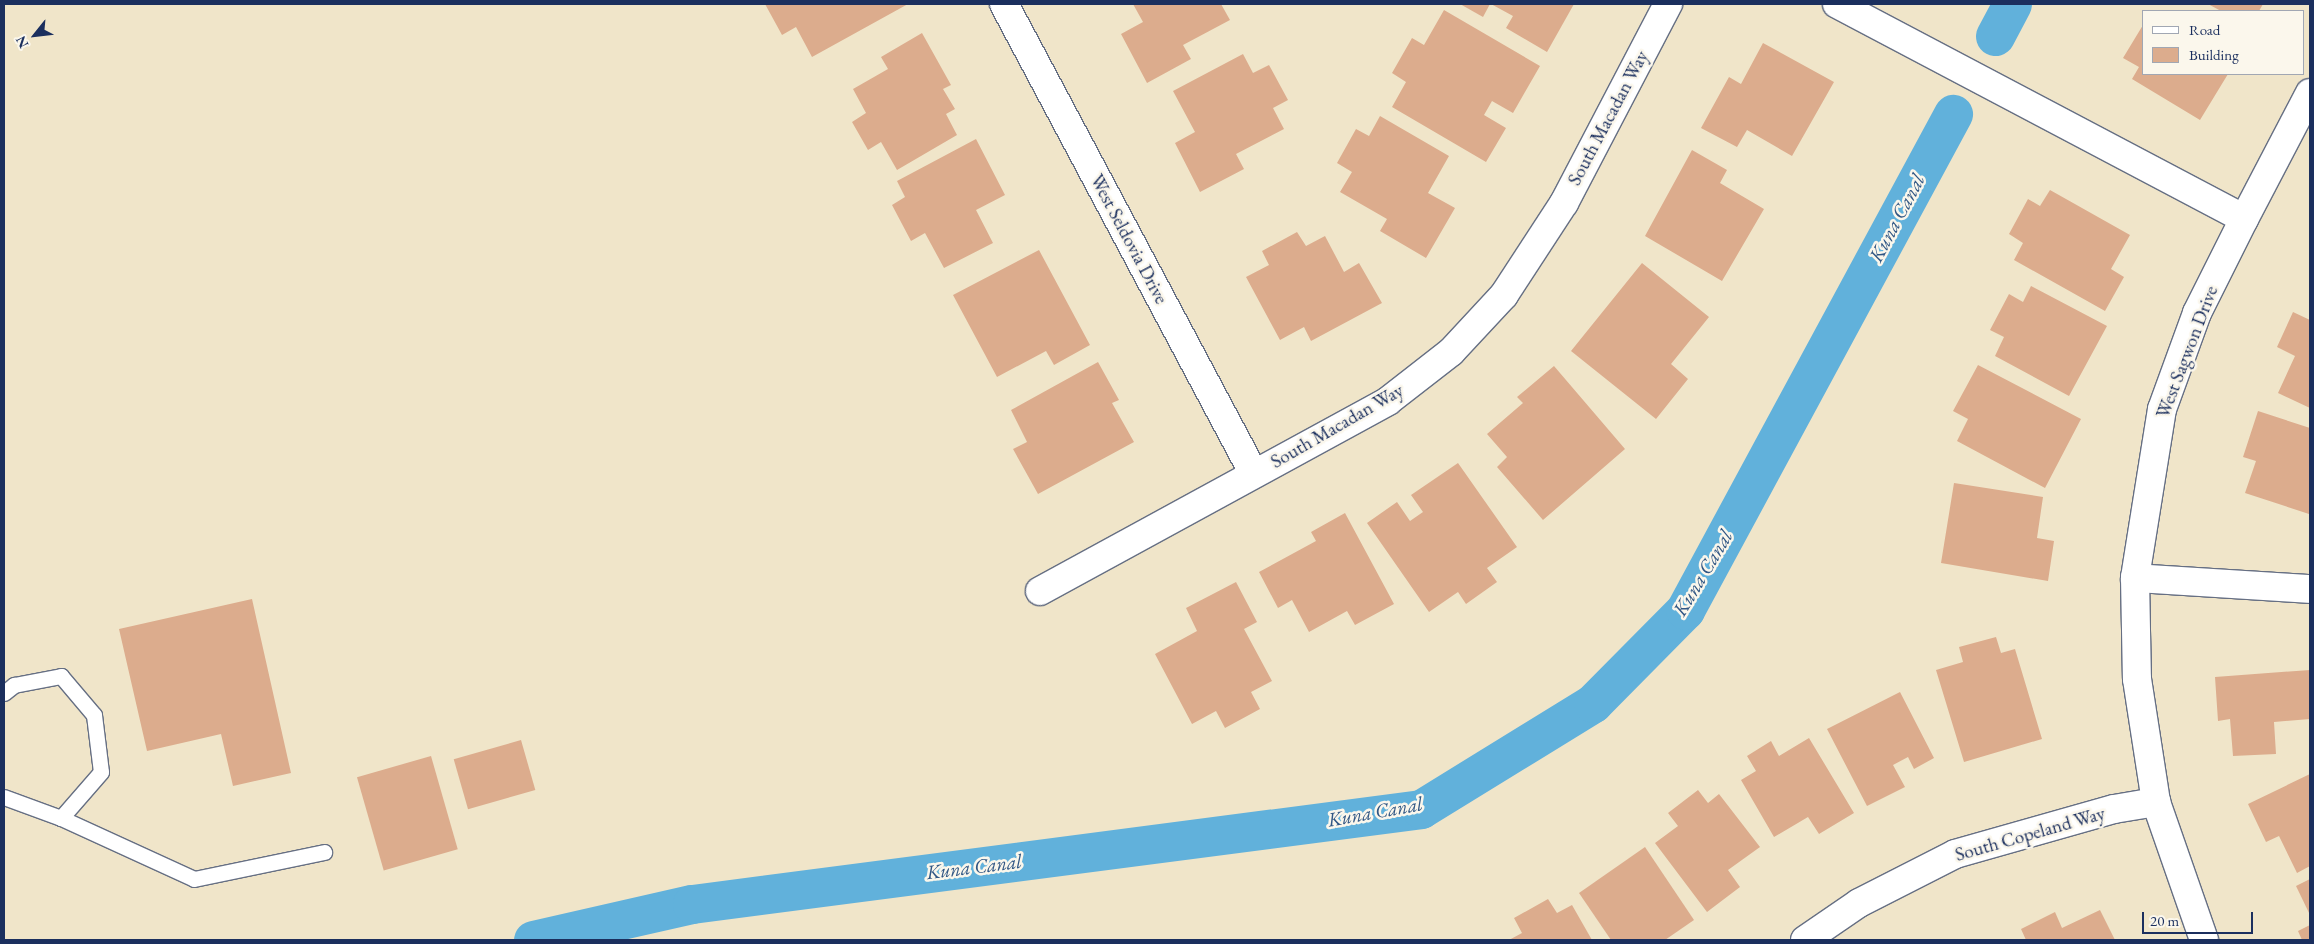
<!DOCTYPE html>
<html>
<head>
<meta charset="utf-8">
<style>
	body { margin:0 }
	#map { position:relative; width:2314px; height:944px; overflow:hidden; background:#f0e5c9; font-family:"EB Garamond",serif }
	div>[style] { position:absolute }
	.canal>* { height:39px; margin:-19.5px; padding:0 19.5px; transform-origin:19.5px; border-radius:19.5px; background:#61b1db }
	.building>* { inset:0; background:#dcac8d; transform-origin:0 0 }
	.roads { filter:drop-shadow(1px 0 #666f83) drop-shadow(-1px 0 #666f83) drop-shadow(0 1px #666f83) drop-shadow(0 -1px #666f83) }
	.service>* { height:15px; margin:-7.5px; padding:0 7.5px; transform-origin:7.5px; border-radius:7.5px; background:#fff }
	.minor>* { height:28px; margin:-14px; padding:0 14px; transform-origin:14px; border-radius:14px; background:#fff }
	span { translate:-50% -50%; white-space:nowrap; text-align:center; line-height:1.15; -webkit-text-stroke:5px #fbf7ec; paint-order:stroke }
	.street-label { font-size:19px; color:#1b2f5e }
	.water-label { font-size:20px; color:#305684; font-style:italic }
	.frame { position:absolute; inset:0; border:5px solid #1b2f5e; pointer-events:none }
	.legend { position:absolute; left:2142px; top:10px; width:162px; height:65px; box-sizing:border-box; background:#fbf7ec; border:1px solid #a1a7b3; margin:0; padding:6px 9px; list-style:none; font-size:15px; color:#1b2f5e }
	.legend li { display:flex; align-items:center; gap:10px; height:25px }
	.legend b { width:25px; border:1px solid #a1a7b3 }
	.north { position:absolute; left:10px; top:10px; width:50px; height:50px; -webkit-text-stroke:4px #fbf7ec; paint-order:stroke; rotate:241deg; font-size:14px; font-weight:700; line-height:20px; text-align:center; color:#1b2f5e }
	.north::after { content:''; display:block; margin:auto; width:18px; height:22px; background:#1b2f5e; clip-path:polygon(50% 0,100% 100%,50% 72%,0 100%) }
	.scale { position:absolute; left:2142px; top:912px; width:111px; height:22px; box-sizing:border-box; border:2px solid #1b2f5e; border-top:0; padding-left:6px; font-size:15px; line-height:18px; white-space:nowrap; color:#1b2f5e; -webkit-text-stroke:4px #fbf7ec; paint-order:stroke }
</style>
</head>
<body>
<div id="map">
	<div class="canal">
		<i style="left:1995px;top:36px;width:36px;rotate:-62deg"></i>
		<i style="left:533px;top:940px;width:163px;rotate:-12.8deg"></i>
		<i style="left:692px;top:904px;width:735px;rotate:-7.42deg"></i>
		<i style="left:1421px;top:809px;width:202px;rotate:-31.6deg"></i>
		<i style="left:1593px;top:703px;width:131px;rotate:-45.3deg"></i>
		<i style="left:1685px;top:610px;width:564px;rotate:-61.62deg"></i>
	</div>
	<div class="building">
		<i style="clip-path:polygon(765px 4px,908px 4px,812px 57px,796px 27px,782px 35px)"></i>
		<i style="clip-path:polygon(1133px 4px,1221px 4px,1230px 20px,1183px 45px,1191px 59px,1147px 83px,1121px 34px,1143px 22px)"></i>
		<i style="clip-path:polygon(1460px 4px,1490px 4px,1483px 17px)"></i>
		<i style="clip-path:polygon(1491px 4px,1574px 4px,1547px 52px,1506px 28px,1513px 16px)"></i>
		<i style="clip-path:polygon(2208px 4px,2263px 4px,2259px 11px,2221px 11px)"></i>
		<i style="clip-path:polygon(1444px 10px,1540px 66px,1513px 113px,1492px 101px,1484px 115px,1506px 128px,1486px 162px,1392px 107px,1406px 82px,1392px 73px,1412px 38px,1424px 45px)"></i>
		<i style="clip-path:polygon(2143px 25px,2143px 74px,2228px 74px,2200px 120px,2132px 79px,2139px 67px,2123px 58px)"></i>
		<i style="clip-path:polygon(922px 33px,951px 85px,943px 89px,955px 109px,946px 114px,957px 135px,897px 170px,881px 142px,868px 150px,852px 122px,866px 113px,853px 89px,888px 69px,881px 57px)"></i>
		<i style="clip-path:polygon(1763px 43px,1834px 82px,1792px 156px,1747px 130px,1737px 147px,1701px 128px,1729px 77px,1741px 84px)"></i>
		<i style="clip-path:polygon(1243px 54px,1253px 73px,1269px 65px,1288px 100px,1273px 108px,1284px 129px,1236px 154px,1244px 169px,1200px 192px,1175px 143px,1195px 132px,1173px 91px)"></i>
		<i style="clip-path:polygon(1380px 116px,1449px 156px,1428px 193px,1455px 208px,1426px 258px,1380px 231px,1387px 219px,1340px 192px,1352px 172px,1337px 163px,1356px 129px,1369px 136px)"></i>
		<i style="clip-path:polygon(976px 139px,1005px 195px,976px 210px,993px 243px,944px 268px,925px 233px,911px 241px,892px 205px,905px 197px,897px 181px)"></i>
		<i style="clip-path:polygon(1692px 150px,1727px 170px,1720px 183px,1764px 209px,1722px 281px,1645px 236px)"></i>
		<i style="clip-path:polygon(2050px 190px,2130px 235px,2111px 269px,2124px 277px,2105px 311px,2014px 260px,2023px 243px,2009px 234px,2028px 199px,2040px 206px)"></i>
		<i style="clip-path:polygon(1297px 232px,1306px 246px,1325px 236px,1344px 272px,1359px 263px,1382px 303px,1311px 341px,1304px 327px,1280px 340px,1246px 277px,1269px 265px,1262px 251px)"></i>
		<i style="clip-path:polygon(1039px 250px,1090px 345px,1054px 365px,1046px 351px,997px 377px,953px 295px)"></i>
		<i style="clip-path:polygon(1642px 263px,1709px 317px,1671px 364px,1688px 379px,1656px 419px,1571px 351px)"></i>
		<i style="clip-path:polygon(2031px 286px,2107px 326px,2069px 396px,1995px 356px,2004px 337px,1990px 330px,2009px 294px,2023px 302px)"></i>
		<i style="clip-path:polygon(2293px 312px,2310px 320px,2310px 408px,2278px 393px,2295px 356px,2277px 347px)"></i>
		<i style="clip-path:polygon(1098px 362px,1119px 400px,1112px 403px,1134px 442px,1038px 494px,1013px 449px,1027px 442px,1011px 410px)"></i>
		<i style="clip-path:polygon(1978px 365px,2081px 419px,2045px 488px,1957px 441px,1968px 419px,1953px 411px)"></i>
		<i style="clip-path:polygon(1554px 366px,1625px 449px,1543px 520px,1497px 467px,1507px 457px,1487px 434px,1523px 403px,1517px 397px)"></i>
		<i style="clip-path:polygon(2258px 411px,2310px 428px,2309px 514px,2245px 493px,2256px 461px,2243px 457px)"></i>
		<i style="clip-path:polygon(1458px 463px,1517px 547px,1487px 568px,1497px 582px,1466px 604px,1458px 592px,1429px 612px,1367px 523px,1397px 502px,1410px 521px,1423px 512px,1411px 495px)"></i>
		<i style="clip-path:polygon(1954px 483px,2043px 497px,2037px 538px,2054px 541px,2048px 581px,1941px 563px)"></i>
		<i style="clip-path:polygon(1345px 513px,1394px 604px,1355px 625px,1347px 611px,1309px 632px,1292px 600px,1278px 608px,1259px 572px,1316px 541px,1311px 532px)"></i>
		<i style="clip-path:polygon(1236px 582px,1257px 622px,1244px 629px,1272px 681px,1251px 692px,1260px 709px,1225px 728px,1216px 711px,1192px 724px,1155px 654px,1197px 631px,1186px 608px)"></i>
		<i style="clip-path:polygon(252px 599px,291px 773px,233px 786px,221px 734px,147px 751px,119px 629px)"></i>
		<i style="clip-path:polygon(1996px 637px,2001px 653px,2015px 649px,2042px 739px,1964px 762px,1936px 670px,1963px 662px,1959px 647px)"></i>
		<i style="clip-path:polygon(2310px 670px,2310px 719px,2274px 722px,2276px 754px,2233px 756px,2230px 719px,2218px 721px,2215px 677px)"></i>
		<i style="clip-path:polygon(1900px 692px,1934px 758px,1914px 769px,1908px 757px,1893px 765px,1905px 787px,1867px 806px,1827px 729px)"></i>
		<i style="clip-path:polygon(1809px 738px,1854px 813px,1819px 834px,1808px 817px,1774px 837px,1741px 780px,1756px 771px,1747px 756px,1771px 741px,1779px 756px)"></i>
		<i style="left:521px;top:740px;width:52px;height:70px;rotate:74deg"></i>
		<i style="left:431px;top:756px;width:97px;height:77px;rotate:74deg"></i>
		<i style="clip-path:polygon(2310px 774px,2310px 866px,2297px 873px,2279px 836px,2266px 842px,2248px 804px)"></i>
		<i style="clip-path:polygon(1698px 790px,1708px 803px,1719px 794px,1760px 847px,1728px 870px,1740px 887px,1707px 912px,1655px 843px,1678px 826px,1668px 813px)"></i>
		<i style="clip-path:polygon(1645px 847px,1694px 920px,1665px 940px,1611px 940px,1579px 893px)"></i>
		<i style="clip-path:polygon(2310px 879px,2310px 915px,2296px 886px)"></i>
		<i style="clip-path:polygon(1548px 899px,1557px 913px,1572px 905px,1592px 940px,1509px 940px,1522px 933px,1514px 918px)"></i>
		<i style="clip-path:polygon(2100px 910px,2115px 940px,2026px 940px,2021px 929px,2055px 912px,2062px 928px)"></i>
		<i style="clip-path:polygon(2310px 925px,2310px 940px,2302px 940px,2298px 931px)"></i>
	</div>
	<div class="roads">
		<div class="service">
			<i style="left:4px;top:693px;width:13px;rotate:-39deg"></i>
			<i style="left:14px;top:685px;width:48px;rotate:-10.8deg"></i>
			<i style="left:61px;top:676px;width:51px;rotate:49.8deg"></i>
			<i style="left:94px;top:715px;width:57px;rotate:83deg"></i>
			<i style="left:101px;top:772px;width:61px;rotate:131deg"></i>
			<i style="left:61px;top:818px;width:61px;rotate:-159.8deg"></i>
			<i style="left:61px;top:818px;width:146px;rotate:24.6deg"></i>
			<i style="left:194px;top:879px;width:133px;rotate:-11.7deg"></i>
		</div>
		<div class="minor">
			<i style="left:1004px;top:4px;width:532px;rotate:61.99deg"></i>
			<i style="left:1837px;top:4px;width:460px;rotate:27.8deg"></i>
			<i style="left:2244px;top:219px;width:105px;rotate:116.6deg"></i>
			<i style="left:2197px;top:313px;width:102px;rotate:110deg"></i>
			<i style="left:2162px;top:409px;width:171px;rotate:99.1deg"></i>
			<i style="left:2135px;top:578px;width:101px;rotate:88.9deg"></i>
			<i style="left:2137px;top:679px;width:124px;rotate:81.2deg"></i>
			<i style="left:2156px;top:802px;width:146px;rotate:70.8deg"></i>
			<i style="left:2244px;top:219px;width:142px;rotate:-62.4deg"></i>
			<i style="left:2135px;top:578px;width:175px;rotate:3.6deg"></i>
			<i style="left:1040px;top:591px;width:396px;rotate:-28.6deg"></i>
			<i style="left:1388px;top:401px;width:80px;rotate:-37.9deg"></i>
			<i style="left:1451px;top:352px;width:78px;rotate:-47.1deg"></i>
			<i style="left:1504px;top:295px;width:110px;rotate:-56.9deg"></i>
			<i style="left:1564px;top:203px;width:225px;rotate:-62.4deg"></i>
			<i style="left:1805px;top:940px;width:65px;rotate:-34.4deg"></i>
			<i style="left:1859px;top:903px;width:108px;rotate:-27deg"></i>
			<i style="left:1955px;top:854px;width:165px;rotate:-15.8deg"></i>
			<i style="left:2114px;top:809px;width:43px;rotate:-9.5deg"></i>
		</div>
	</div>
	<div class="street-label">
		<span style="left:1608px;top:118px;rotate:-62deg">South Macadan Way</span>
		<span style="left:1129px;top:239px;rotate:62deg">West Seldovia Drive</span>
		<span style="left:2187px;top:352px;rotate:-69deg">West Sagwon Drive</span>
		<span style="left:1337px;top:426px;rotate:-30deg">South Macadan Way</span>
		<span style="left:2030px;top:834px;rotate:-16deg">South Copeland Way</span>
	</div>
	<div class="water-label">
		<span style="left:1897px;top:218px;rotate:-62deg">Kuna Canal</span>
		<span style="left:1703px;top:573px;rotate:-59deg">Kuna Canal</span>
		<span style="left:1375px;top:812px;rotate:-10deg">Kuna Canal</span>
		<span style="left:974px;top:867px;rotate:-7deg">Kuna Canal</span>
	</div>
	<div class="frame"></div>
	<ul class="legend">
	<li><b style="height:6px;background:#fff"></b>Road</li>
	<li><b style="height:14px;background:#dcac8d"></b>Building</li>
	</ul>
	<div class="north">N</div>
	<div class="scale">20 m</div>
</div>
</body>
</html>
